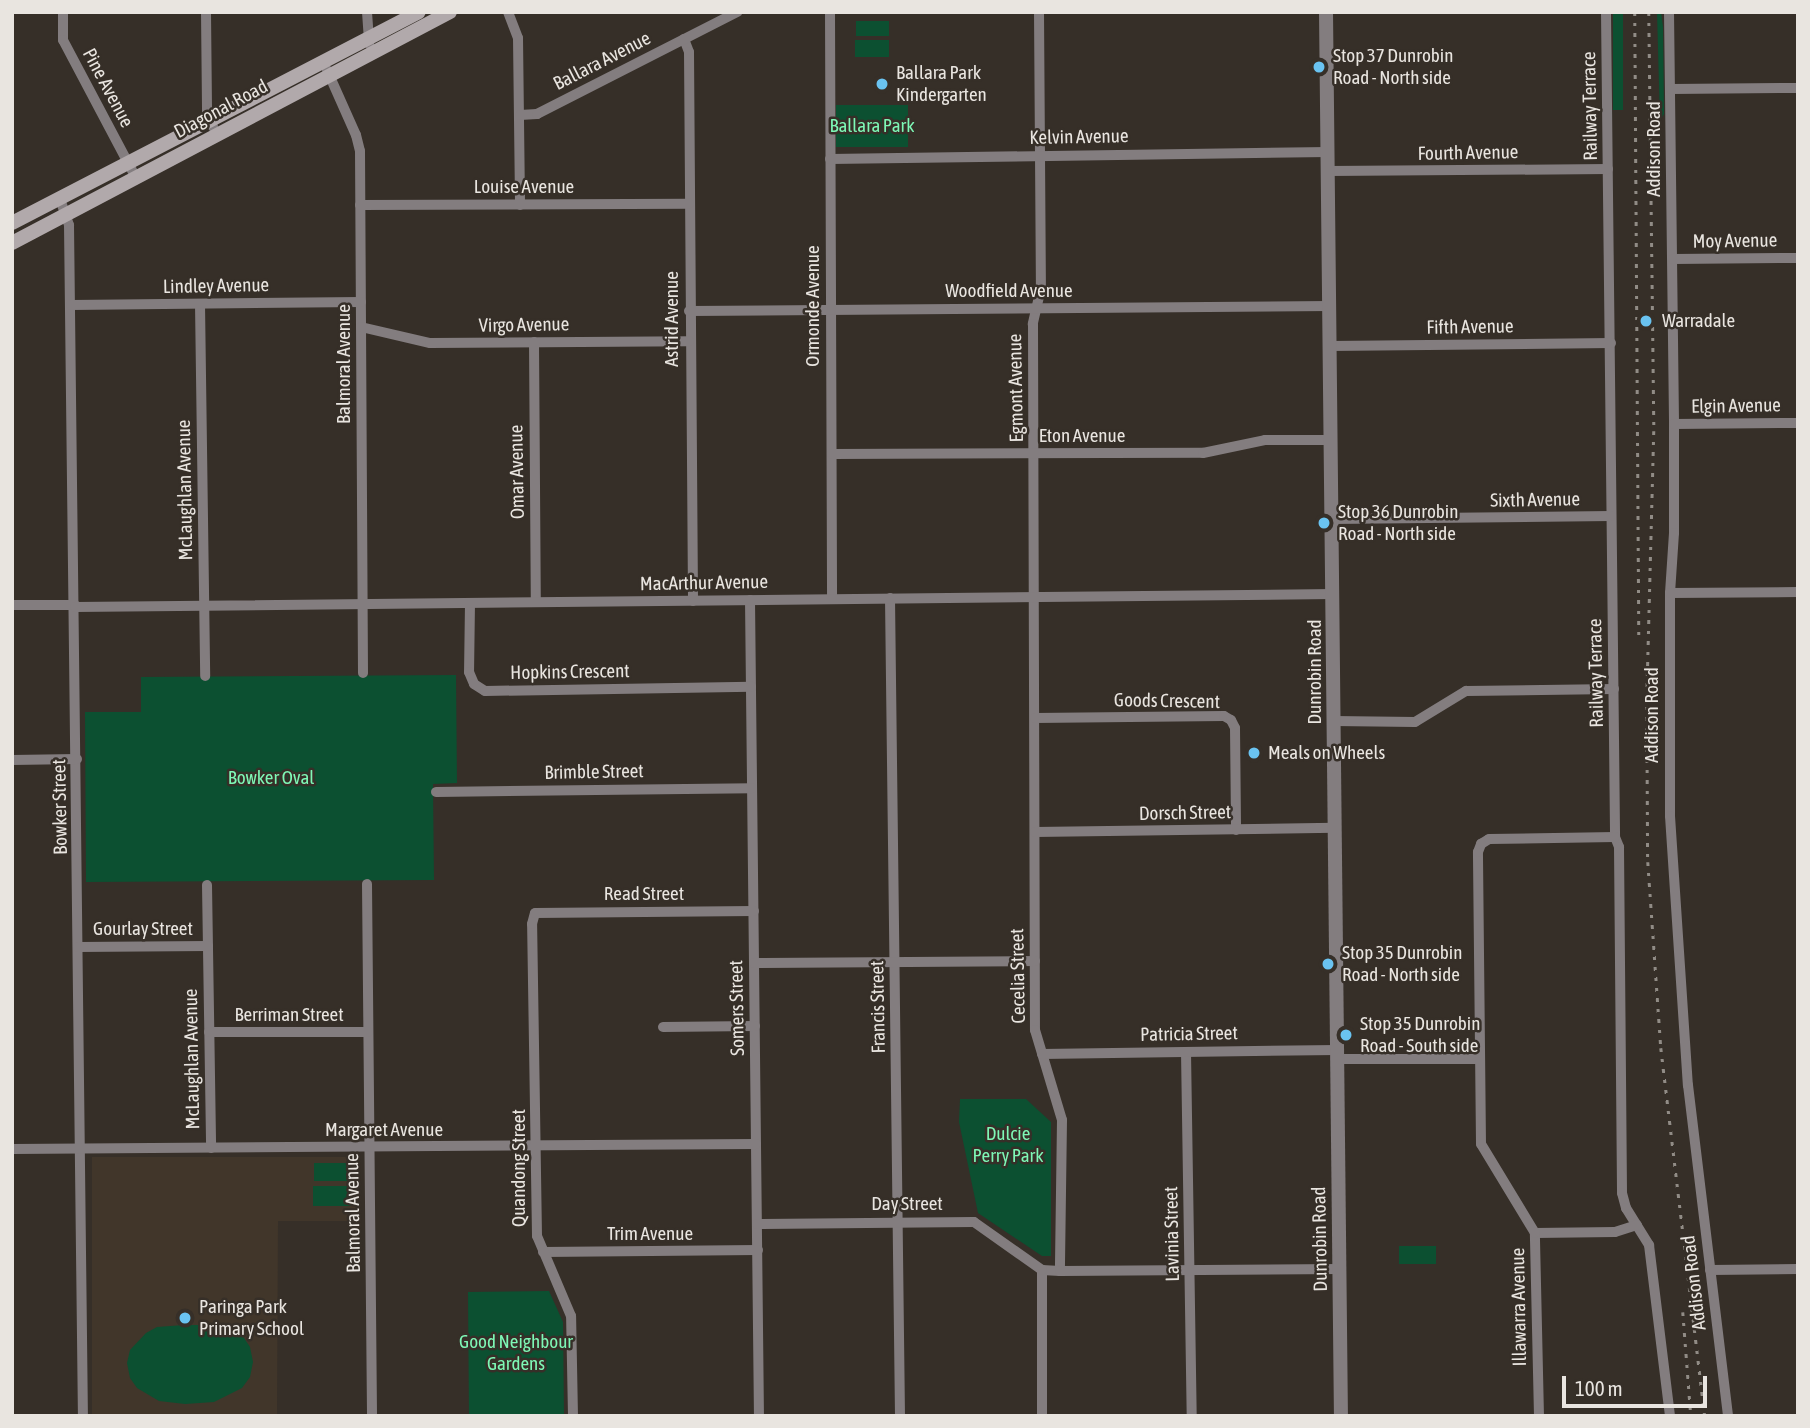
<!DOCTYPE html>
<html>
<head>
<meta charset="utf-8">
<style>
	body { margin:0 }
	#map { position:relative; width:1810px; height:1428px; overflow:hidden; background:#362f28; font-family:"Asap Condensed",sans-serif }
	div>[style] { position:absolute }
	.built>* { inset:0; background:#41362a }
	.green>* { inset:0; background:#0c5031; transform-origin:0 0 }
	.minor>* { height:10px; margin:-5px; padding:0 5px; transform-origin:5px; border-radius:5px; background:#837d7f }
	.tertiary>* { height:14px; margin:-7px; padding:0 7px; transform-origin:7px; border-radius:7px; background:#837d7f }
	.secondary>* { height:14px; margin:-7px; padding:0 7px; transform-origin:7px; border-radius:7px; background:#b1a9ab }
	.rail>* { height:2.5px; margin-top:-1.25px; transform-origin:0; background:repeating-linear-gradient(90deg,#918c86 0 3.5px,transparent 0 10.5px) }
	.dots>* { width:19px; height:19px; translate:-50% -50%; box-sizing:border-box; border:4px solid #362f28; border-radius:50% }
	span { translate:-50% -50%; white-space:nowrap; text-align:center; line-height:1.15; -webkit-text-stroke:5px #362f28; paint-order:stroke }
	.poi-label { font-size:19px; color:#e9e5e0 }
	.left { translate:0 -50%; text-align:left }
	.street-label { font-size:19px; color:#e9e5e0 }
	.park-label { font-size:19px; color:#7ef8b6 }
	.frame { position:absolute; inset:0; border:14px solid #e9e5e0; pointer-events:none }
	.scale { position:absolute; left:1562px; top:1376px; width:145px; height:32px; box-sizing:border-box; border:4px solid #e9e5e0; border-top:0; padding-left:9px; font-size:21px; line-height:24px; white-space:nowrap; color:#e9e5e0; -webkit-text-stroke:5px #362f28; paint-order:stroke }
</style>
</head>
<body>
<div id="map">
	<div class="built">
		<i style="clip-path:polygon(92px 1157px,359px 1157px,358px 1221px,278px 1221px,277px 1416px,92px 1416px)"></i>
	</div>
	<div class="green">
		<i style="left:1613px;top:12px;width:10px;height:98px"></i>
		<i style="clip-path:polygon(1657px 12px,1661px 12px,1663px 27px,1664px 114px,1660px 121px)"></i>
		<i style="left:856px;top:21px;width:33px;height:15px"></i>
		<i style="left:855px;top:40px;width:34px;height:17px"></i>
		<i style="left:836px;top:105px;width:72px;height:42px"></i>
		<i style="clip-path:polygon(456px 675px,457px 783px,433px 784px,434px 880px,86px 882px,85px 712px,141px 712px,141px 677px)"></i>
		<i style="clip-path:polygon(960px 1099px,1026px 1099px,1051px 1122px,1051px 1256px,1042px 1256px,978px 1213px,959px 1122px)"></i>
		<i style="left:314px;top:1163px;width:38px;height:18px"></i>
		<i style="left:313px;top:1186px;width:40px;height:20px"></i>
		<i style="left:1399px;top:1246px;width:37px;height:18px"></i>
		<i style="clip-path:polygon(549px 1291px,563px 1322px,564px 1416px,469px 1416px,468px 1292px)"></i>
		<i style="clip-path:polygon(184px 1325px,215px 1325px,242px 1335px,250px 1347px,253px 1362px,250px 1377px,242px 1388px,214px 1402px,185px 1404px,159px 1401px,137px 1388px,130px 1378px,127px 1363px,130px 1350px,146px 1333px,157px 1327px)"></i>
	</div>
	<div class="minor">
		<i style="left:63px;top:12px;width:28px;rotate:90deg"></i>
		<i style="left:63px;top:40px;width:154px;rotate:62.1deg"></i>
		<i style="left:206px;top:12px;width:99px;rotate:89.4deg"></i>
		<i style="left:207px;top:111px;width:17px;rotate:69deg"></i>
		<i style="left:367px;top:12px;width:32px;rotate:86deg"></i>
		<i style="left:508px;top:12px;width:28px;rotate:69deg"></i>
		<i style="left:518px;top:38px;width:167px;rotate:89.3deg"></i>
		<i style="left:830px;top:12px;width:587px;rotate:89.8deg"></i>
		<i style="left:1039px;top:12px;width:276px;rotate:89.6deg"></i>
		<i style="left:1041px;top:288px;width:37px;rotate:103deg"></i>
		<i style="left:1033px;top:324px;width:706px;rotate:89.84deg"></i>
		<i style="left:1035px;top:1030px;width:94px;rotate:73.3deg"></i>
		<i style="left:1062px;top:1120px;width:151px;rotate:90.8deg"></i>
		<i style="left:1060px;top:1271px;width:18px;rotate:-177deg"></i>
		<i style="left:1042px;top:1270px;width:146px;rotate:90deg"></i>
		<i style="left:1606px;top:12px;width:825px;rotate:89.37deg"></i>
		<i style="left:1615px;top:837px;width:11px;rotate:68deg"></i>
		<i style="left:1619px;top:847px;width:346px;rotate:89.5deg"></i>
		<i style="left:1622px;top:1193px;width:16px;rotate:75deg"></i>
		<i style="left:1626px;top:1208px;width:44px;rotate:58.1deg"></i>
		<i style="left:1649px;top:1245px;width:172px;rotate:83deg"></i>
		<i style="left:1669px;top:12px;width:412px;rotate:89.3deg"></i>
		<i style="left:1674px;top:424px;width:109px;rotate:90deg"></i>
		<i style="left:1674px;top:533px;width:60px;rotate:93.8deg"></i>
		<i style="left:1670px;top:593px;width:223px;rotate:90deg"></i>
		<i style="left:1670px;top:816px;width:270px;rotate:86.2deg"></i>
		<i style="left:1688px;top:1085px;width:333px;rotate:83.1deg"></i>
		<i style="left:684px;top:39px;width:14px;rotate:69deg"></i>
		<i style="left:689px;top:52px;width:549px;rotate:89.58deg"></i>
		<i style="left:327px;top:70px;width:71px;rotate:66deg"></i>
		<i style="left:356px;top:135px;width:16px;rotate:76deg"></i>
		<i style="left:360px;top:151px;width:522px;rotate:89.67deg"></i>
		<i style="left:1671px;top:89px;width:127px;rotate:-0.5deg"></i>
		<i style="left:520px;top:115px;width:17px;rotate:-3deg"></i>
		<i style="left:537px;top:114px;width:225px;rotate:-27deg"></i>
		<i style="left:830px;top:159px;width:498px;rotate:-0.8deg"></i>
		<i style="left:1328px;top:171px;width:280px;rotate:-0.4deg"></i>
		<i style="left:60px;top:199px;width:28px;rotate:71deg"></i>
		<i style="left:69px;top:225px;width:1191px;rotate:89.33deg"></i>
		<i style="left:360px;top:205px;width:329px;rotate:-0.2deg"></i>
		<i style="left:1673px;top:259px;width:125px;rotate:-0.5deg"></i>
		<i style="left:200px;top:304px;width:372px;rotate:89.2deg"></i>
		<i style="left:71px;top:305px;width:290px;rotate:-0.6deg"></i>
		<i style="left:689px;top:311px;width:641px;rotate:-0.45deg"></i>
		<i style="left:361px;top:327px;width:71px;rotate:13.1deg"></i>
		<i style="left:430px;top:343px;width:259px;rotate:-0.4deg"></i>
		<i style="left:534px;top:342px;width:260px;rotate:89.6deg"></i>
		<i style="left:1330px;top:346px;width:281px;rotate:-0.6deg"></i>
		<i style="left:1674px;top:424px;width:124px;rotate:-0.5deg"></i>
		<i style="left:832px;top:454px;width:371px;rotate:-0.2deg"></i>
		<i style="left:1203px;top:453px;width:63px;rotate:-11.8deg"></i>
		<i style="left:1265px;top:440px;width:66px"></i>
		<i style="left:1332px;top:519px;width:279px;rotate:-0.6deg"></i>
		<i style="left:1670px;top:593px;width:128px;rotate:-0.4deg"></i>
		<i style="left:890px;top:598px;width:818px;rotate:89.3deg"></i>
		<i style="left:750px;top:600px;width:816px;rotate:89.37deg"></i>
		<i style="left:470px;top:603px;width:69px;rotate:90.8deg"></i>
		<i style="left:469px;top:672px;width:13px;rotate:67deg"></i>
		<i style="left:474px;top:684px;width:13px;rotate:32deg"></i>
		<i style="left:485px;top:691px;width:266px;rotate:-0.9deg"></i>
		<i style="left:12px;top:605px;width:63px"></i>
		<i style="left:75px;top:607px;width:1258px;rotate:-0.59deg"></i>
		<i style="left:1035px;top:718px;width:189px;rotate:-0.6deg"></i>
		<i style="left:1224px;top:716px;width:8px;rotate:30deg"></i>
		<i style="left:1231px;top:720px;width:9px;rotate:63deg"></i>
		<i style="left:1235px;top:728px;width:102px;rotate:89.4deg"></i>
		<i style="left:1334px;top:721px;width:81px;rotate:0.7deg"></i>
		<i style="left:1415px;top:722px;width:60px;rotate:-31.3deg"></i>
		<i style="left:1466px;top:691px;width:148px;rotate:-0.8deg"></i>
		<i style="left:12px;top:760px;width:65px;rotate:-0.9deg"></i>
		<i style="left:436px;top:792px;width:316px;rotate:-0.7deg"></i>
		<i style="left:1035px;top:832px;width:300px;rotate:-0.8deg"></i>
		<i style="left:367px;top:884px;width:532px;rotate:89.46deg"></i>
		<i style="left:207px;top:885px;width:263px;rotate:89.1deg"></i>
		<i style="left:78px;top:947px;width:130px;rotate:-0.4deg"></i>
		<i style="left:754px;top:963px;width:281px;rotate:-0.4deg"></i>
		<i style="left:663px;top:1027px;width:92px;rotate:-0.6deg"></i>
		<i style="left:209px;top:1032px;width:159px"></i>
		<i style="left:1186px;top:1052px;width:364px;rotate:89.1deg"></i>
		<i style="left:1042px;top:1054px;width:295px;rotate:-0.8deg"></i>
		<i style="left:1338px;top:1059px;width:142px"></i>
		<i style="left:12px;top:1149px;width:744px;rotate:-0.39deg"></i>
		<i style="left:757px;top:1224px;width:217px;rotate:-0.5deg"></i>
		<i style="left:974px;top:1222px;width:83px;rotate:35.2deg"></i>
		<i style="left:1535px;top:1233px;width:80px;rotate:-0.7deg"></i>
		<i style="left:1615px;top:1232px;width:23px;rotate:-18deg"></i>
		<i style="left:543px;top:1252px;width:215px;rotate:-0.5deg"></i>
		<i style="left:1710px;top:1270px;width:88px;rotate:-0.7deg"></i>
		<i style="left:1060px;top:1271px;width:280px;rotate:-0.4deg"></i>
		<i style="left:573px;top:1416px;width:100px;rotate:-91.1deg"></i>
		<i style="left:571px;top:1316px;width:87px;rotate:-113deg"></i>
		<i style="left:537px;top:1236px;width:312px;rotate:-90.9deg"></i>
		<i style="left:532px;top:924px;width:11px;rotate:-75deg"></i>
		<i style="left:535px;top:913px;width:219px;rotate:-0.5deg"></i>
		<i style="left:1539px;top:1416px;width:183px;rotate:-91.3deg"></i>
		<i style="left:1535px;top:1233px;width:104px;rotate:-121.2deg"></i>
		<i style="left:1481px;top:1144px;width:292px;rotate:-90.6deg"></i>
		<i style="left:1478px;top:852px;width:9px;rotate:-69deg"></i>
		<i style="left:1481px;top:844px;width:9px;rotate:-32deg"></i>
		<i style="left:1489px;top:839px;width:126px;rotate:-0.9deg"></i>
	</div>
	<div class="tertiary">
		<i style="left:1326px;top:12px;width:1404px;rotate:89.39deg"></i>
	</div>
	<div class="secondary">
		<i style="left:12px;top:223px;width:458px;rotate:-27.4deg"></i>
		<i style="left:12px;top:243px;width:495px;rotate:-27.8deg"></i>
	</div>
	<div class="rail">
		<i style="left:1635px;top:12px;width:623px;rotate:89.63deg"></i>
		<i style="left:1649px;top:12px;width:419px;rotate:89.3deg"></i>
		<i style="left:1654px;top:431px;width:265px;rotate:91.5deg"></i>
		<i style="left:1647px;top:696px;width:166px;rotate:89.7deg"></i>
		<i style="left:1648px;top:862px;width:186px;rotate:86deg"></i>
		<i style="left:1661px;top:1048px;width:371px;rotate:83.2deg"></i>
		<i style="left:1683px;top:1312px;width:104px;rotate:85.6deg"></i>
	</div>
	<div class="dots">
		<i style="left:1319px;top:67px;background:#6ac3f1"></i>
		<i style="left:882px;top:84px;background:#6ac3f1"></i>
		<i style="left:1646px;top:321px;background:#6ac3f1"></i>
		<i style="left:1324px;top:523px;background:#6ac3f1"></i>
		<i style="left:1254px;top:753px;background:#6ac3f1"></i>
		<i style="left:1328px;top:964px;background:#6ac3f1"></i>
		<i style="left:1346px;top:1035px;background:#6ac3f1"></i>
		<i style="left:185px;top:1318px;background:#6ac3f1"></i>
	</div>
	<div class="poi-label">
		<span class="left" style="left:1333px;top:67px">Stop 37 Dunrobin<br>Road - North side</span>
		<span class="left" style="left:896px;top:84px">Ballara Park<br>Kindergarten</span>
		<span class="left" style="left:1662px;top:321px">Warradale</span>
		<span class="left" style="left:1338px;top:523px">Stop 36 Dunrobin<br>Road - North side</span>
		<span class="left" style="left:1268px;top:753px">Meals on Wheels</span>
		<span class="left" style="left:1342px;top:964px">Stop 35 Dunrobin<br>Road - North side</span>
		<span class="left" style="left:1360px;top:1035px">Stop 35 Dunrobin<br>Road - South side</span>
		<span class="left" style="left:199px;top:1318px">Paringa Park<br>Primary School</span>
	</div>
	<div class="street-label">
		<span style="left:602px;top:61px;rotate:-27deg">Ballara Avenue</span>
		<span style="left:108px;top:88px;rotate:62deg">Pine Avenue</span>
		<span style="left:1590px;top:106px;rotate:-91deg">Railway Terrace</span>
		<span style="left:221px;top:109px;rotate:-28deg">Diagonal Road</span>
		<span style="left:1079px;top:137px;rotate:-1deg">Kelvin Avenue</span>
		<span style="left:1654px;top:149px;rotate:-90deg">Addison Road</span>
		<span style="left:1468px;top:153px;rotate:-1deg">Fourth Avenue</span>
		<span style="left:524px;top:187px">Louise Avenue</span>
		<span style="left:1735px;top:241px;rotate:-1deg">Moy Avenue</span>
		<span style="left:216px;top:286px;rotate:-1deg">Lindley Avenue</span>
		<span style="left:1009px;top:291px">Woodfield Avenue</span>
		<span style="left:813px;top:306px;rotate:-90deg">Ormonde Avenue</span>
		<span style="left:672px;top:319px;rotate:-90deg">Astrid Avenue</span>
		<span style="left:524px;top:325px;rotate:-1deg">Virgo Avenue</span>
		<span style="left:1470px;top:327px;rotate:-1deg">Fifth Avenue</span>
		<span style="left:344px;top:364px;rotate:-90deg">Balmoral Avenue</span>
		<span style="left:1016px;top:388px;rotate:-91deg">Egmont Avenue</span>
		<span style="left:1736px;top:406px;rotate:-1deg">Elgin Avenue</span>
		<span style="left:1082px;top:436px">Eton Avenue</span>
		<span style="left:517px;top:472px;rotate:-91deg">Omar Avenue</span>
		<span style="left:185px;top:490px;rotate:-91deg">McLaughlan Avenue</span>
		<span style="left:1535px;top:500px;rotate:-1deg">Sixth Avenue</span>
		<span style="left:704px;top:583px;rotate:-1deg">MacArthur Avenue</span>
		<span style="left:570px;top:672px;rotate:-1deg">Hopkins Crescent</span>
		<span style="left:1315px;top:672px;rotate:-90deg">Dunrobin Road</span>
		<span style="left:1596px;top:673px;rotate:-91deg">Railway Terrace</span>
		<span style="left:1167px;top:701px;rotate:1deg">Goods Crescent</span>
		<span style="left:1652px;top:715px;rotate:-90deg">Addison Road</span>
		<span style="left:594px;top:772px;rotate:-1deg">Brimble Street</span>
		<span style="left:60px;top:807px;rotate:-91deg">Bowker Street</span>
		<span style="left:1185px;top:813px;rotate:-1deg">Dorsch Street</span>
		<span style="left:644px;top:894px">Read Street</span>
		<span style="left:143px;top:929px">Gourlay Street</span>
		<span style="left:1018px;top:976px;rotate:-91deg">Cecelia Street</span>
		<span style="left:878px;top:1007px;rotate:-91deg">Francis Street</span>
		<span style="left:737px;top:1008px;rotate:-91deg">Somers Street</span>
		<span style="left:289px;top:1015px">Berriman Street</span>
		<span style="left:1189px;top:1034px;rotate:-1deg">Patricia Street</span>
		<span style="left:192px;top:1059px;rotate:-91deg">McLaughlan Avenue</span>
		<span style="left:384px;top:1130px">Margaret Avenue</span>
		<span style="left:519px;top:1168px;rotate:-90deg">Quandong Street</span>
		<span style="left:907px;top:1204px">Day Street</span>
		<span style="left:353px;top:1213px;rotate:-91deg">Balmoral Avenue</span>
		<span style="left:650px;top:1234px">Trim Avenue</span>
		<span style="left:1172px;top:1234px;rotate:-91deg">Lavinia Street</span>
		<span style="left:1320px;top:1239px;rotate:-91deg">Dunrobin Road</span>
		<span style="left:1694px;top:1283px;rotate:-97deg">Addison Road</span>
		<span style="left:1519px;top:1307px;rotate:-91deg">Illawarra Avenue</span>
	</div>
	<div class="park-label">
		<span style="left:872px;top:126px">Ballara Park</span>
		<span style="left:271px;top:778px">Bowker Oval</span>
		<span style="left:1008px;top:1145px">Dulcie<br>Perry Park</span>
		<span style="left:516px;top:1353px">Good Neighbour<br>Gardens</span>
	</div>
	<div class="frame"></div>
	<div class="scale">100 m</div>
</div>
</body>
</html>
